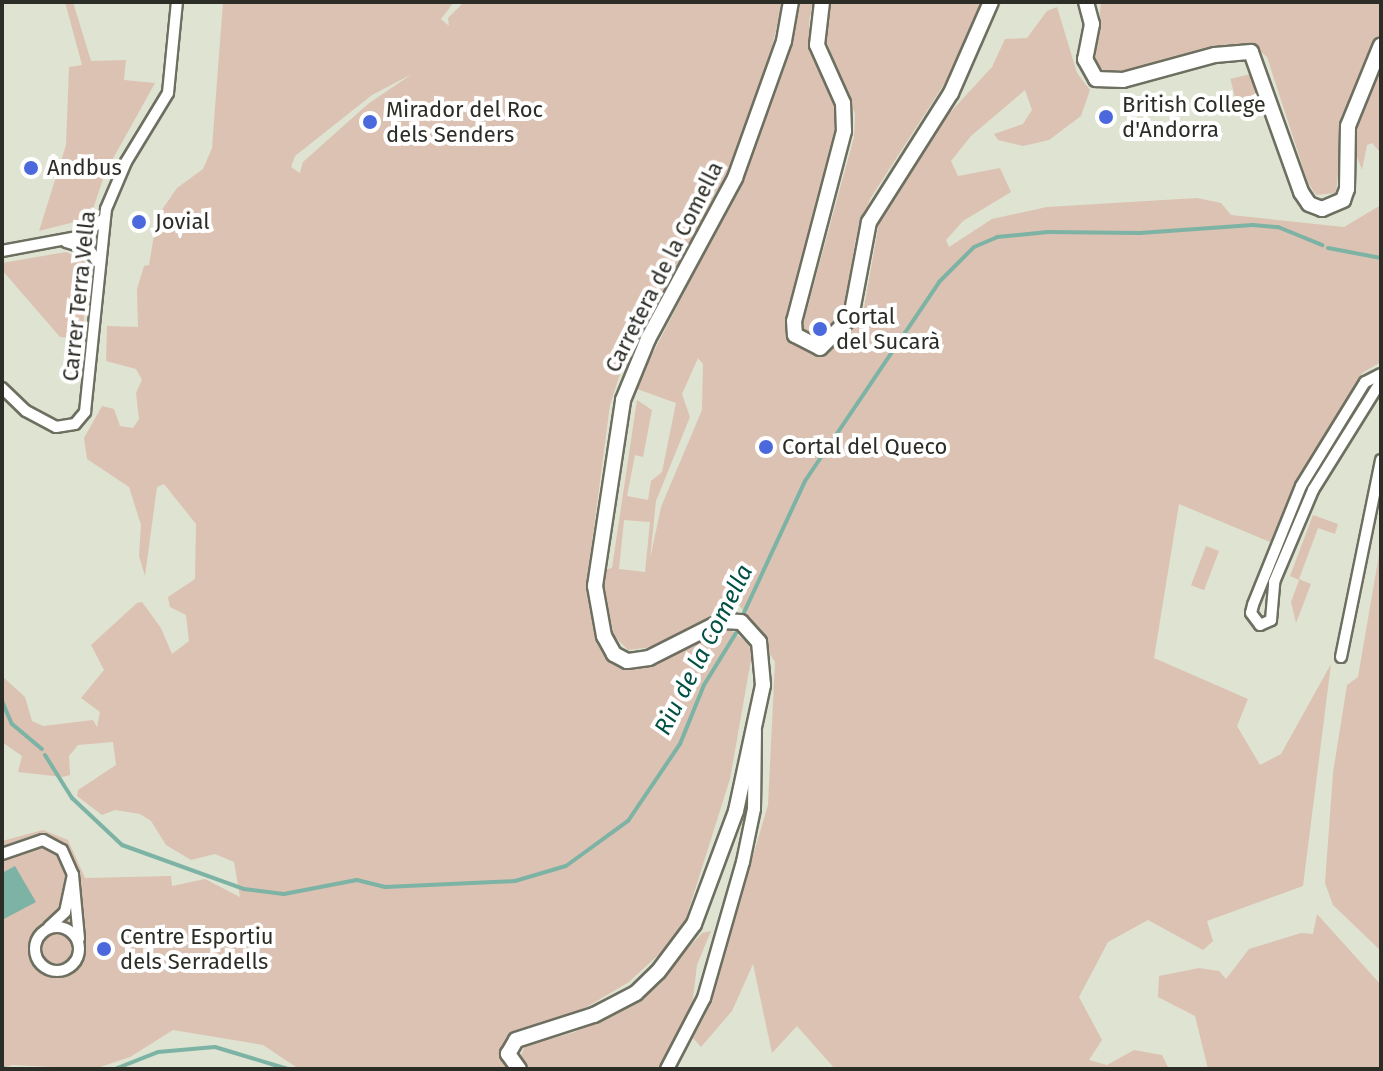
<!DOCTYPE html>
<html>
<head>
<meta charset="utf-8">
<style>
	body { margin:0 }
	#map { position:relative; width:1383px; height:1071px; overflow:hidden; background:#dfe3d1; font-family:"Fira Sans",sans-serif }
	div>[style] { position:absolute }
	.green>* { inset:0; background:#dcc2b2; transform-origin:0 0 }
	.water>* { inset:0; background:#7cb3a5 }
	.stream>* { height:4px; margin:-2px; padding:0 2px; transform-origin:2px; border-radius:2px; background:#7cb3a5 }
	.roads { filter:drop-shadow(2px 0 #6d6f60) drop-shadow(-2px 0 #6d6f60) drop-shadow(0 2px #6d6f60) drop-shadow(0 -2px #6d6f60) }
	.minor>* { height:10px; margin:-5px; padding:0 5px; transform-origin:5px; border-radius:5px; background:#fff }
	.minor>.ring { margin:-5px; padding:0; box-sizing:content-box; background:none; border:10px solid #fff; border-radius:50% }
	.tertiary>* { height:12px; margin:-6px; padding:0 6px; transform-origin:6px; border-radius:6px; background:#fff }
	.secondary>* { height:14px; margin:-7px; padding:0 7px; transform-origin:7px; border-radius:7px; background:#fff }
	.dots>* { width:22px; height:22px; translate:-50% -50%; box-sizing:border-box; border:4px solid #fff; border-radius:50% }
	span { translate:-50% -50%; white-space:nowrap; text-align:center; line-height:1.15; -webkit-text-stroke:8px #fff; paint-order:stroke }
	.poi-label { font-size:22px; color:#2c2d26 }
	.left { translate:0 -50%; text-align:left }
	.street-label { font-size:22px; color:#2c2d26 }
	.water-label { font-size:24px; color:#005043; font-style:italic }
	.frame { position:absolute; inset:0; border:4px solid #2c2d26; pointer-events:none }
</style>
</head>
<body>
<div id="map">
	<div class="green">
		<i style="clip-path:polygon(65px 2px,73px 2px,91px 61px,126px 60px,124px 80px,155px 83px,105px 173px,90px 218px,39px 231px,66px 145px,69px 67px,82px 65px)"></i>
		<i style="clip-path:polygon(evenodd,223px 2px,454px 2px,441px 19px,449px 26px,448px 18px,464px 2px,783px 2px,763px 82px,732px 163px,621px 371px,610px 405px,586px 588px,600px 648px,615px 663px,633px 670px,716px 631px,728px 628px,748px 643px,752px 654px,730px 779px,681px 934px,629px 982px,580px 1011px,520px 1031px,505px 1043px,502px 1054px,509px 1069px,299px 1069px,263px 1045px,173px 1030px,130px 1057px,94px 1069px,12px 1065px,2px 1069px,2px 841px,43px 830px,68px 840px,85px 878px,171px 876px,172px 886px,205px 879px,240px 897px,234px 862px,215px 854px,191px 860px,166px 845px,151px 821px,140px 814px,115px 810px,102px 815px,77px 796px,78px 790px,116px 765px,113px 742px,78px 745px,69px 756px,70px 775px,62px 777px,18px 772px,22px 756px,2px 742px,2px 676px,25px 697px,32px 721px,43px 726px,93px 720px,97px 727px,100px 712px,81px 698px,104px 670px,91px 645px,137px 603px,142px 602px,161px 628px,172px 654px,189px 641px,186px 615px,170px 607px,168px 597px,195px 579px,196px 524px,164px 484px,157px 487px,145px 576px,139px 556px,141px 525px,129px 487px,87px 459px,84px 438px,102px 406px,114px 409px,120px 426px,133px 428px,139px 419px,136px 393px,142px 380px,136px 369px,106px 361px,107px 326px,138px 327px,137px 289px,144px 266px,149px 265px,157px 217px,177px 188px,203px 169px,212px 148px,223px 2px,412px 74px,368px 104px,303px 162px,300px 173px,291px 167px,295px 156px,372px 95px,412px 74px)"></i>
		<i style="clip-path:polygon(evenodd,799px 2px,813px 2px,809px 22px,813px 60px,834px 100px,837px 119px,786px 326px,788px 338px,811px 354px,832px 348px,863px 313px,880px 217px,933px 131px,992px 67px,1005px 39px,1027px 38px,1047px 11px,1057px 7px,1077px 73px,1090px 90px,1081px 116px,1049px 140px,1023px 146px,998px 140px,994px 134px,1023px 124px,1032px 110px,1025px 90px,971px 136px,951px 161px,958px 176px,1000px 168px,1011px 192px,963px 221px,946px 240px,949px 247px,992px 219px,1047px 207px,1197px 198px,1221px 203px,1231px 215px,1344px 227px,1381px 205px,1381px 362px,1362px 373px,1298px 479px,1270px 542px,1179px 504px,1154px 658px,1248px 699px,1237px 726px,1260px 765px,1281px 754px,1331px 664px,1303px 886px,1207px 921px,1213px 941px,1203px 950px,1148px 920px,1108px 942px,1079px 997px,1102px 1040px,1089px 1060px,1107px 1065px,1134px 1050px,1162px 1055px,1169px 1069px,835px 1069px,797px 1026px,772px 1053px,753px 964px,732px 1011px,701px 1047px,693px 1038px,708px 1009px,768px 805px,775px 662px,738px 603px,654px 647px,628px 650px,614px 636px,602px 579px,603px 570px,612px 568px,637px 400px,652px 410px,643px 457px,635px 455px,627px 496px,648px 500px,651px 481px,662px 472px,676px 403px,637px 389px,639px 380px,740px 185px,788px 58px,799px 2px,698px 358px,703px 364px,702px 410px,661px 507px,650px 559px,656px 501px,690px 417px,682px 394px,698px 358px,799px 2px,624px 520px,650px 522px,645px 572px,619px 569px,624px 520px)"></i>
		<i style="clip-path:polygon(830px 2px,983px 2px,970px 44px,870px 199px,855px 242px,844px 319px,821px 341px,803px 333px,803px 324px,854px 137px,855px 114px,825px 37px)"></i>
		<i style="clip-path:polygon(1101px 2px,1381px 2px,1381px 31px,1344px 123px,1336px 193px,1316px 195px,1308px 183px,1267px 57px,1255px 47px,1240px 45px,1107px 75px,1095px 60px)"></i>
		<i style="clip-path:polygon(1381px 60px,1381px 153px,1372px 143px,1367px 145px,1362px 170px,1354px 149px,1357px 120px)"></i>
		<i style="left:1251px;top:74px;width:35px;height:21px;rotate:77deg"></i>
		<i style="clip-path:polygon(66px 252px,83px 259px,86px 267px,83px 339px,60px 337px,2px 270px,2px 263px)"></i>
		<i style="clip-path:polygon(1313px 515px,1338px 524px,1335px 534px,1318px 528px,1299px 579px,1311px 584px,1296px 623px,1291px 602px,1299px 580px,1290px 576px)"></i>
		<i style="clip-path:polygon(1381px 543px,1381px 951px,1333px 905px,1325px 883px,1333px 773px,1347px 685px,1358px 677px)"></i>
		<i style="left:1206px;top:546px;width:14px;height:42px;rotate:21deg"></i>
		<i style="clip-path:polygon(1317px 914px,1381px 985px,1381px 1069px,1208px 1069px,1195px 1016px,1158px 997px,1159px 976px,1199px 968px,1219px 971px,1226px 979px,1249px 949px,1301px 933px,1313px 934px)"></i>
		<i style="clip-path:polygon(711px 931px,697px 965px,692px 1006px,660px 1069px,530px 1069px,525px 1064px,521px 1055px,525px 1046px,575px 1032px,645px 995px,702px 933px)"></i>
	</div>
	<div class="water">
		<i style="clip-path:polygon(15px 866px,36px 902px,2px 920px,2px 873px)"></i>
	</div>
	<div class="stream">
		<i style="left:1328px;top:248px;width:54px;rotate:10.7deg"></i>
		<i style="left:741px;top:619px;width:152px;rotate:-65.1deg"></i>
		<i style="left:805px;top:481px;width:240px;rotate:-56deg"></i>
		<i style="left:939px;top:282px;width:49px;rotate:-45deg"></i>
		<i style="left:974px;top:247px;width:25px;rotate:-23deg"></i>
		<i style="left:997px;top:237px;width:51px;rotate:-5.6deg"></i>
		<i style="left:1048px;top:232px;width:92px;rotate:0.6deg"></i>
		<i style="left:1140px;top:233px;width:113px;rotate:-4deg"></i>
		<i style="left:1253px;top:225px;width:25px;rotate:5deg"></i>
		<i style="left:1278px;top:227px;width:48px;rotate:22.2deg"></i>
		<i style="left:2px;top:701px;width:25px;rotate:67deg"></i>
		<i style="left:12px;top:724px;width:39px;rotate:40deg"></i>
		<i style="left:45px;top:755px;width:51px;rotate:57.9deg"></i>
		<i style="left:72px;top:798px;width:69px;rotate:43.2deg"></i>
		<i style="left:122px;top:845px;width:130px;rotate:19.8deg"></i>
		<i style="left:244px;top:889px;width:40px;rotate:7.1deg"></i>
		<i style="left:284px;top:894px;width:74px;rotate:-10.9deg"></i>
		<i style="left:357px;top:880px;width:29px;rotate:14deg"></i>
		<i style="left:385px;top:887px;width:130px;rotate:-2.6deg"></i>
		<i style="left:515px;top:881px;width:53px;rotate:-16.4deg"></i>
		<i style="left:566px;top:866px;width:77px;rotate:-36deg"></i>
		<i style="left:628px;top:821px;width:93px;rotate:-56deg"></i>
		<i style="left:680px;top:744px;width:64px;rotate:-67.9deg"></i>
		<i style="left:704px;top:685px;width:67px;rotate:-58.4deg"></i>
		<i style="left:4px;top:1068px;width:2px;rotate:27deg"></i>
		<i style="left:115px;top:1069px;width:46px;rotate:-21.6deg"></i>
		<i style="left:158px;top:1052px;width:57px;rotate:-5deg"></i>
		<i style="left:215px;top:1047px;width:76px;rotate:16.8deg"></i>
	</div>
	<div class="roads">
		<div class="minor">
			<i style="left:66px;top:242px;width:24px;rotate:17deg"></i>
			<i style="left:89px;top:249px;width:15px;rotate:58deg"></i>
			<i style="left:2px;top:251px;width:81px;rotate:-10.6deg"></i>
			<i style="left:82px;top:236px;width:28px;rotate:-38deg"></i>
			<i style="left:1381px;top:374px;width:18px;rotate:153deg"></i>
			<i style="left:1365px;top:382px;width:122px;rotate:121.6deg"></i>
			<i style="left:1301px;top:486px;width:128px;rotate:112deg"></i>
			<i style="left:1253px;top:605px;width:8px;rotate:104deg"></i>
			<i style="left:1251px;top:613px;width:15px;rotate:53deg"></i>
			<i style="left:1260px;top:625px;width:12px;rotate:-24deg"></i>
			<i style="left:1271px;top:620px;width:38px;rotate:-85deg"></i>
			<i style="left:1274px;top:582px;width:100px;rotate:-67deg"></i>
			<i style="left:1313px;top:490px;width:128px;rotate:-58deg"></i>
			<i style="left:2px;top:388px;width:33px;rotate:44deg"></i>
			<i style="left:26px;top:411px;width:34px;rotate:28deg"></i>
			<i style="left:56px;top:427px;width:19px;rotate:-9deg"></i>
			<i style="left:75px;top:424px;width:16px;rotate:-50deg"></i>
			<i style="left:85px;top:412px;width:204px;rotate:-84.1deg"></i>
			<i style="left:106px;top:209px;width:51px;rotate:-66.9deg"></i>
			<i style="left:126px;top:162px;width:81px;rotate:-58.7deg"></i>
			<i style="left:168px;top:93px;width:91px;rotate:-84.4deg"></i>
			<i style="left:1341px;top:657px;width:201px;rotate:-78.5deg"></i>
			<i style="left:2px;top:854px;width:43px;rotate:-18.9deg"></i>
			<i style="left:43px;top:840px;width:21px;rotate:28deg"></i>
			<i style="left:62px;top:850px;width:27px;rotate:66deg"></i>
			<i class="ring" style="left:35px;top:927px;width:34px;height:34px"></i>
			<i style="left:49px;top:927px;width:22px;rotate:-43deg"></i>
			<i style="left:65px;top:912px;width:38px;rotate:-78deg"></i>
			<i style="left:73px;top:875px;width:64px;rotate:84.6deg"></i>
		</div>
		<div class="tertiary">
			<i style="left:667px;top:1069px;width:80px;rotate:-62.5deg"></i>
			<i style="left:704px;top:998px;width:141px;rotate:-74deg"></i>
			<i style="left:743px;top:862px;width:54px;rotate:-78.3deg"></i>
			<i style="left:754px;top:809px;width:78px;rotate:-89.3deg"></i>
		</div>
		<div class="secondary">
			<i style="left:822px;top:2px;width:43px;rotate:96.6deg"></i>
			<i style="left:817px;top:45px;width:64px;rotate:65.9deg"></i>
			<i style="left:843px;top:103px;width:28px;rotate:88deg"></i>
			<i style="left:844px;top:131px;width:196px;rotate:104.7deg"></i>
			<i style="left:794px;top:321px;width:14px;rotate:86deg"></i>
			<i style="left:795px;top:335px;width:28px;rotate:27deg"></i>
			<i style="left:820px;top:348px;width:44px;rotate:-45deg"></i>
			<i style="left:851px;top:317px;width:97px;rotate:-79.3deg"></i>
			<i style="left:869px;top:222px;width:153px;rotate:-57.6deg"></i>
			<i style="left:951px;top:93px;width:99px;rotate:-66.3deg"></i>
			<i style="left:1086px;top:2px;width:23px;rotate:75deg"></i>
			<i style="left:1092px;top:24px;width:36px;rotate:101deg"></i>
			<i style="left:1085px;top:59px;width:23px;rotate:61deg"></i>
			<i style="left:1096px;top:79px;width:27px;rotate:2deg"></i>
			<i style="left:1123px;top:80px;width:95px;rotate:-15.2deg"></i>
			<i style="left:1215px;top:55px;width:36px;rotate:-5deg"></i>
			<i style="left:1251px;top:52px;width:149px;rotate:70.3deg"></i>
			<i style="left:1301px;top:192px;width:14px;rotate:56deg"></i>
			<i style="left:1309px;top:204px;width:14px;rotate:21deg"></i>
			<i style="left:1322px;top:209px;width:23px;rotate:-23deg"></i>
			<i style="left:1343px;top:200px;width:12px;rotate:-70deg"></i>
			<i style="left:1347px;top:189px;width:63px;rotate:-89.1deg"></i>
			<i style="left:1348px;top:126px;width:87px;rotate:-67.8deg"></i>
			<i style="left:519px;top:1069px;width:19px;rotate:-126deg"></i>
			<i style="left:508px;top:1054px;width:16px;rotate:-60deg"></i>
			<i style="left:516px;top:1040px;width:82px;rotate:-17.8deg"></i>
			<i style="left:594px;top:1015px;width:47px;rotate:-27.6deg"></i>
			<i style="left:636px;top:993px;width:30px;rotate:-44deg"></i>
			<i style="left:658px;top:972px;width:60px;rotate:-53.1deg"></i>
			<i style="left:694px;top:924px;width:121px;rotate:-69.6deg"></i>
			<i style="left:736px;top:811px;width:129px;rotate:-77.9deg"></i>
			<i style="left:763px;top:685px;width:43px;rotate:-95.3deg"></i>
			<i style="left:759px;top:642px;width:27px;rotate:-132deg"></i>
			<i style="left:741px;top:622px;width:19px;rotate:-177deg"></i>
			<i style="left:722px;top:621px;width:82px;rotate:153.1deg"></i>
			<i style="left:649px;top:658px;width:22px;rotate:172deg"></i>
			<i style="left:627px;top:661px;width:15px;rotate:-152deg"></i>
			<i style="left:614px;top:654px;width:21px;rotate:-119deg"></i>
			<i style="left:604px;top:636px;width:51px;rotate:-100.2deg"></i>
			<i style="left:595px;top:586px;width:188px;rotate:-81.4deg"></i>
			<i style="left:623px;top:400px;width:66px;rotate:-67.7deg"></i>
			<i style="left:648px;top:339px;width:183px;rotate:-61.6deg"></i>
			<i style="left:735px;top:178px;width:145px;rotate:-70.3deg"></i>
			<i style="left:784px;top:41px;width:40px;rotate:-80deg"></i>
		</div>
	</div>
	<div class="dots">
		<i style="left:1106px;top:117px;background:#4b68dc"></i>
		<i style="left:370px;top:122px;background:#4b68dc"></i>
		<i style="left:31px;top:168px;background:#4b68dc"></i>
		<i style="left:139px;top:222px;background:#4b68dc"></i>
		<i style="left:820px;top:329px;background:#4b68dc"></i>
		<i style="left:766px;top:447px;background:#4b68dc"></i>
		<i style="left:104px;top:949px;background:#4b68dc"></i>
	</div>
	<div class="poi-label">
		<span class="left" style="left:1122px;top:117px">British College<br>d'Andorra</span>
		<span class="left" style="left:386px;top:122px">Mirador del Roc<br>dels Senders</span>
		<span class="left" style="left:47px;top:168px">Andbus</span>
		<span class="left" style="left:155px;top:222px">Jovial</span>
		<span class="left" style="left:836px;top:329px">Cortal<br>del Sucarà</span>
		<span class="left" style="left:782px;top:447px">Cortal del Queco</span>
		<span class="left" style="left:120px;top:949px">Centre Esportiu<br>dels Serradells</span>
	</div>
	<div class="street-label">
		<span style="left:664px;top:267px;rotate:-63deg">Carretera de la Comella</span>
		<span style="left:79px;top:296px;rotate:-84deg">Carrer Terra Vella</span>
	</div>
	<div class="water-label">
		<span style="left:704px;top:650px;rotate:-63deg">Riu de la Comella</span>
	</div>
	<div class="frame"></div>
</div>
</body>
</html>
